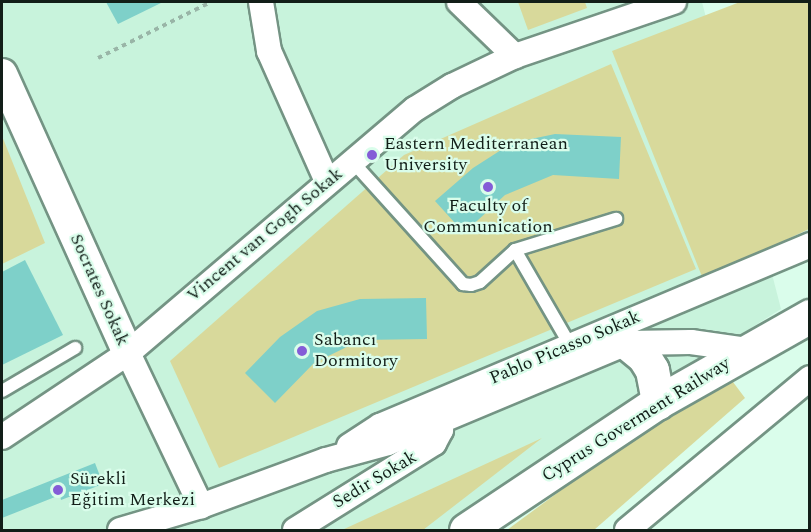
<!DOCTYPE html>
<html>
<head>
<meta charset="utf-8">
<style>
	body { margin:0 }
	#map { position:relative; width:811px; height:532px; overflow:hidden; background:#dafdeb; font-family:Spectral,serif }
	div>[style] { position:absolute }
	.built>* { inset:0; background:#c8f3dc }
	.green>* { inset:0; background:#d8d99b }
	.building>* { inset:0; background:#7ed0c9 }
	.path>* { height:4px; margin-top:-2px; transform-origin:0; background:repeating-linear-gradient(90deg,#99b5a7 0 4.5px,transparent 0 9px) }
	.roads { filter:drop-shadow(2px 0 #749484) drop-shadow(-2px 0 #749484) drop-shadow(0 2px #749484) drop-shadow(0 -2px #749484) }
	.service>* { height:12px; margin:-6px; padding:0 6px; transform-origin:6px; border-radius:6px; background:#fff }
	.minor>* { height:24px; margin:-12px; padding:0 12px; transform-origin:12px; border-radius:12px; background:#fff }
	.tertiary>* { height:30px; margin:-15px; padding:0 15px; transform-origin:15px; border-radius:15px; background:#fff }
	.secondary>* { height:33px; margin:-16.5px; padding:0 16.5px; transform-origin:16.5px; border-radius:16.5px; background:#fff }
	.dots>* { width:16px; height:16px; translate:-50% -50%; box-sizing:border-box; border:3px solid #dafdeb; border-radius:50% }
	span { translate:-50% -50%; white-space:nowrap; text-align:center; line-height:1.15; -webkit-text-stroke:4.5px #dafdeb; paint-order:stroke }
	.poi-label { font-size:18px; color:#121e18 }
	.left { translate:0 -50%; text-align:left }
	.street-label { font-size:18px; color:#121e18 }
	.frame { position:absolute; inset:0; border:3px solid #121e18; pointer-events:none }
</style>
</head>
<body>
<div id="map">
	<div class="built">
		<i style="clip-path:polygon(2px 2px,702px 2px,781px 309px,549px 457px,450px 530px,2px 530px)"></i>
	</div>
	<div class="green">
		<i style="clip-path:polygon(518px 2px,585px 2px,587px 8px,528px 30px)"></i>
		<i style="clip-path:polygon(740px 2px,809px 2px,809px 229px,703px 279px,612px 51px)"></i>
		<i style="clip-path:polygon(611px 64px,696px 269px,219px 468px,170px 361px,404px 155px)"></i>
		<i style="clip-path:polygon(2px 136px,45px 243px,2px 264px)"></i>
		<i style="clip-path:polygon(724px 370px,745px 398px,594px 530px,507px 530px)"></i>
		<i style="clip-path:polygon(542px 438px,423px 530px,342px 530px)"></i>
	</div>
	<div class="building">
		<i style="clip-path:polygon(106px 2px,163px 2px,118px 24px)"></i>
		<i style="clip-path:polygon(555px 134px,621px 137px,619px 179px,553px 175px,505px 195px,464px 233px,435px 201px,473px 168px,512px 143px)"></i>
		<i style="clip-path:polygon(25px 260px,63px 335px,2px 365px,2px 272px)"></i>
		<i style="clip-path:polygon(426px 298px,427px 339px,361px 340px,314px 363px,275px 403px,245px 373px,280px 337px,317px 311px,360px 299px)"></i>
		<i style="clip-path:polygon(95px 463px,103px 484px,61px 500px,60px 495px,2px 518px,2px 500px)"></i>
	</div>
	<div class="path">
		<i style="left:98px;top:58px;width:126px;rotate:-26.4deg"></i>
	</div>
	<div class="roads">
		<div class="service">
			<i style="left:352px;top:161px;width:166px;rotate:47.9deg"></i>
			<i style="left:463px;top:284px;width:8px;rotate:7deg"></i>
			<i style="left:471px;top:285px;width:9px;rotate:-18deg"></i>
			<i style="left:480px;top:282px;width:47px;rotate:-42.4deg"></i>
			<i style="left:515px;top:250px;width:106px;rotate:-17.1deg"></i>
			<i style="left:515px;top:250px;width:110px;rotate:59.9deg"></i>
			<i style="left:2px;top:391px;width:85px;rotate:-30.5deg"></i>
		</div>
		<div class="minor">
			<i style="left:261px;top:2px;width:50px;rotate:80.7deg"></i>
			<i style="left:269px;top:51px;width:142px;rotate:66deg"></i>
			<i style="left:459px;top:2px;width:78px;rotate:44deg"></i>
			<i style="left:128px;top:353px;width:170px;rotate:64.5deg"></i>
			<i style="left:2px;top:437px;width:151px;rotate:-33.7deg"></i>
			<i style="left:128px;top:353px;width:377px;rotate:-40.4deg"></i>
			<i style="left:415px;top:109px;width:44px;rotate:-31.9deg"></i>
			<i style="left:452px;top:86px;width:70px;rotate:-25.5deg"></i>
			<i style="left:515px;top:56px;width:168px;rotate:-18.8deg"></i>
			<i style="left:349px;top:446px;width:37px;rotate:-33deg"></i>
			<i style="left:380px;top:426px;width:467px;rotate:-22.8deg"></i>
			<i style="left:120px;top:530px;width:84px;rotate:-16.5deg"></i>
			<i style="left:201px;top:506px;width:133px;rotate:-20.2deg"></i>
			<i style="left:326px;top:460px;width:64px;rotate:-15.3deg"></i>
			<i style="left:388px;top:443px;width:259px;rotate:-22.7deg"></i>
			<i style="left:627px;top:343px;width:64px;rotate:-0.9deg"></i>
			<i style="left:691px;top:342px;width:58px;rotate:8deg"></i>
			<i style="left:295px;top:530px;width:164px;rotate:-32deg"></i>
			<i style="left:434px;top:443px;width:15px;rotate:-62deg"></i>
			<i style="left:441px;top:430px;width:11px;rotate:-95deg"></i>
			<i style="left:627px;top:530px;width:238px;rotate:-39.7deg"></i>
		</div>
		<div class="tertiary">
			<i style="left:2px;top:74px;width:306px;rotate:65.7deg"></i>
		</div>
		<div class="secondary">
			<i style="left:627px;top:343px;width:22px;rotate:39deg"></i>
			<i style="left:644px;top:357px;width:15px;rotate:58deg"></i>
			<i style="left:652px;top:370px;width:33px;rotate:79deg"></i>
			<i style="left:466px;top:530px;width:231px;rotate:-33.7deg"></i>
			<i style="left:658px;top:402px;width:175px;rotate:-29.5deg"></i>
		</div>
	</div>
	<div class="dots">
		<i style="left:372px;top:155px;background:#845dd7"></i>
		<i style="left:488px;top:187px;background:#845dd7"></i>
		<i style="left:302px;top:351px;background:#845dd7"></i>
		<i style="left:58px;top:490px;background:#845dd7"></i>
	</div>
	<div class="poi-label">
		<span class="left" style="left:384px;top:155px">Eastern Mediterranean<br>University</span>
		<span style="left:488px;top:217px">Faculty of<br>Communication</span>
		<span class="left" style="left:314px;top:351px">Sabancı<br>Dormitory</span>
		<span class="left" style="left:70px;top:490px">Sürekli<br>Eğitim Merkezi</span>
	</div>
	<div class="street-label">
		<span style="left:265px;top:235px;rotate:-40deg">Vincent van Gogh Sokak</span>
		<span style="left:99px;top:290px;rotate:66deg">Socrates Sokak</span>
		<span style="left:565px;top:348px;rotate:-23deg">Pablo Picasso Sokak</span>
		<span style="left:636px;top:420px;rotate:-32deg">Cyprus Goverment Railway</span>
		<span style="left:375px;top:480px;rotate:-31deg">Sedir Sokak</span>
	</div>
	<div class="frame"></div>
</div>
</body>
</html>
